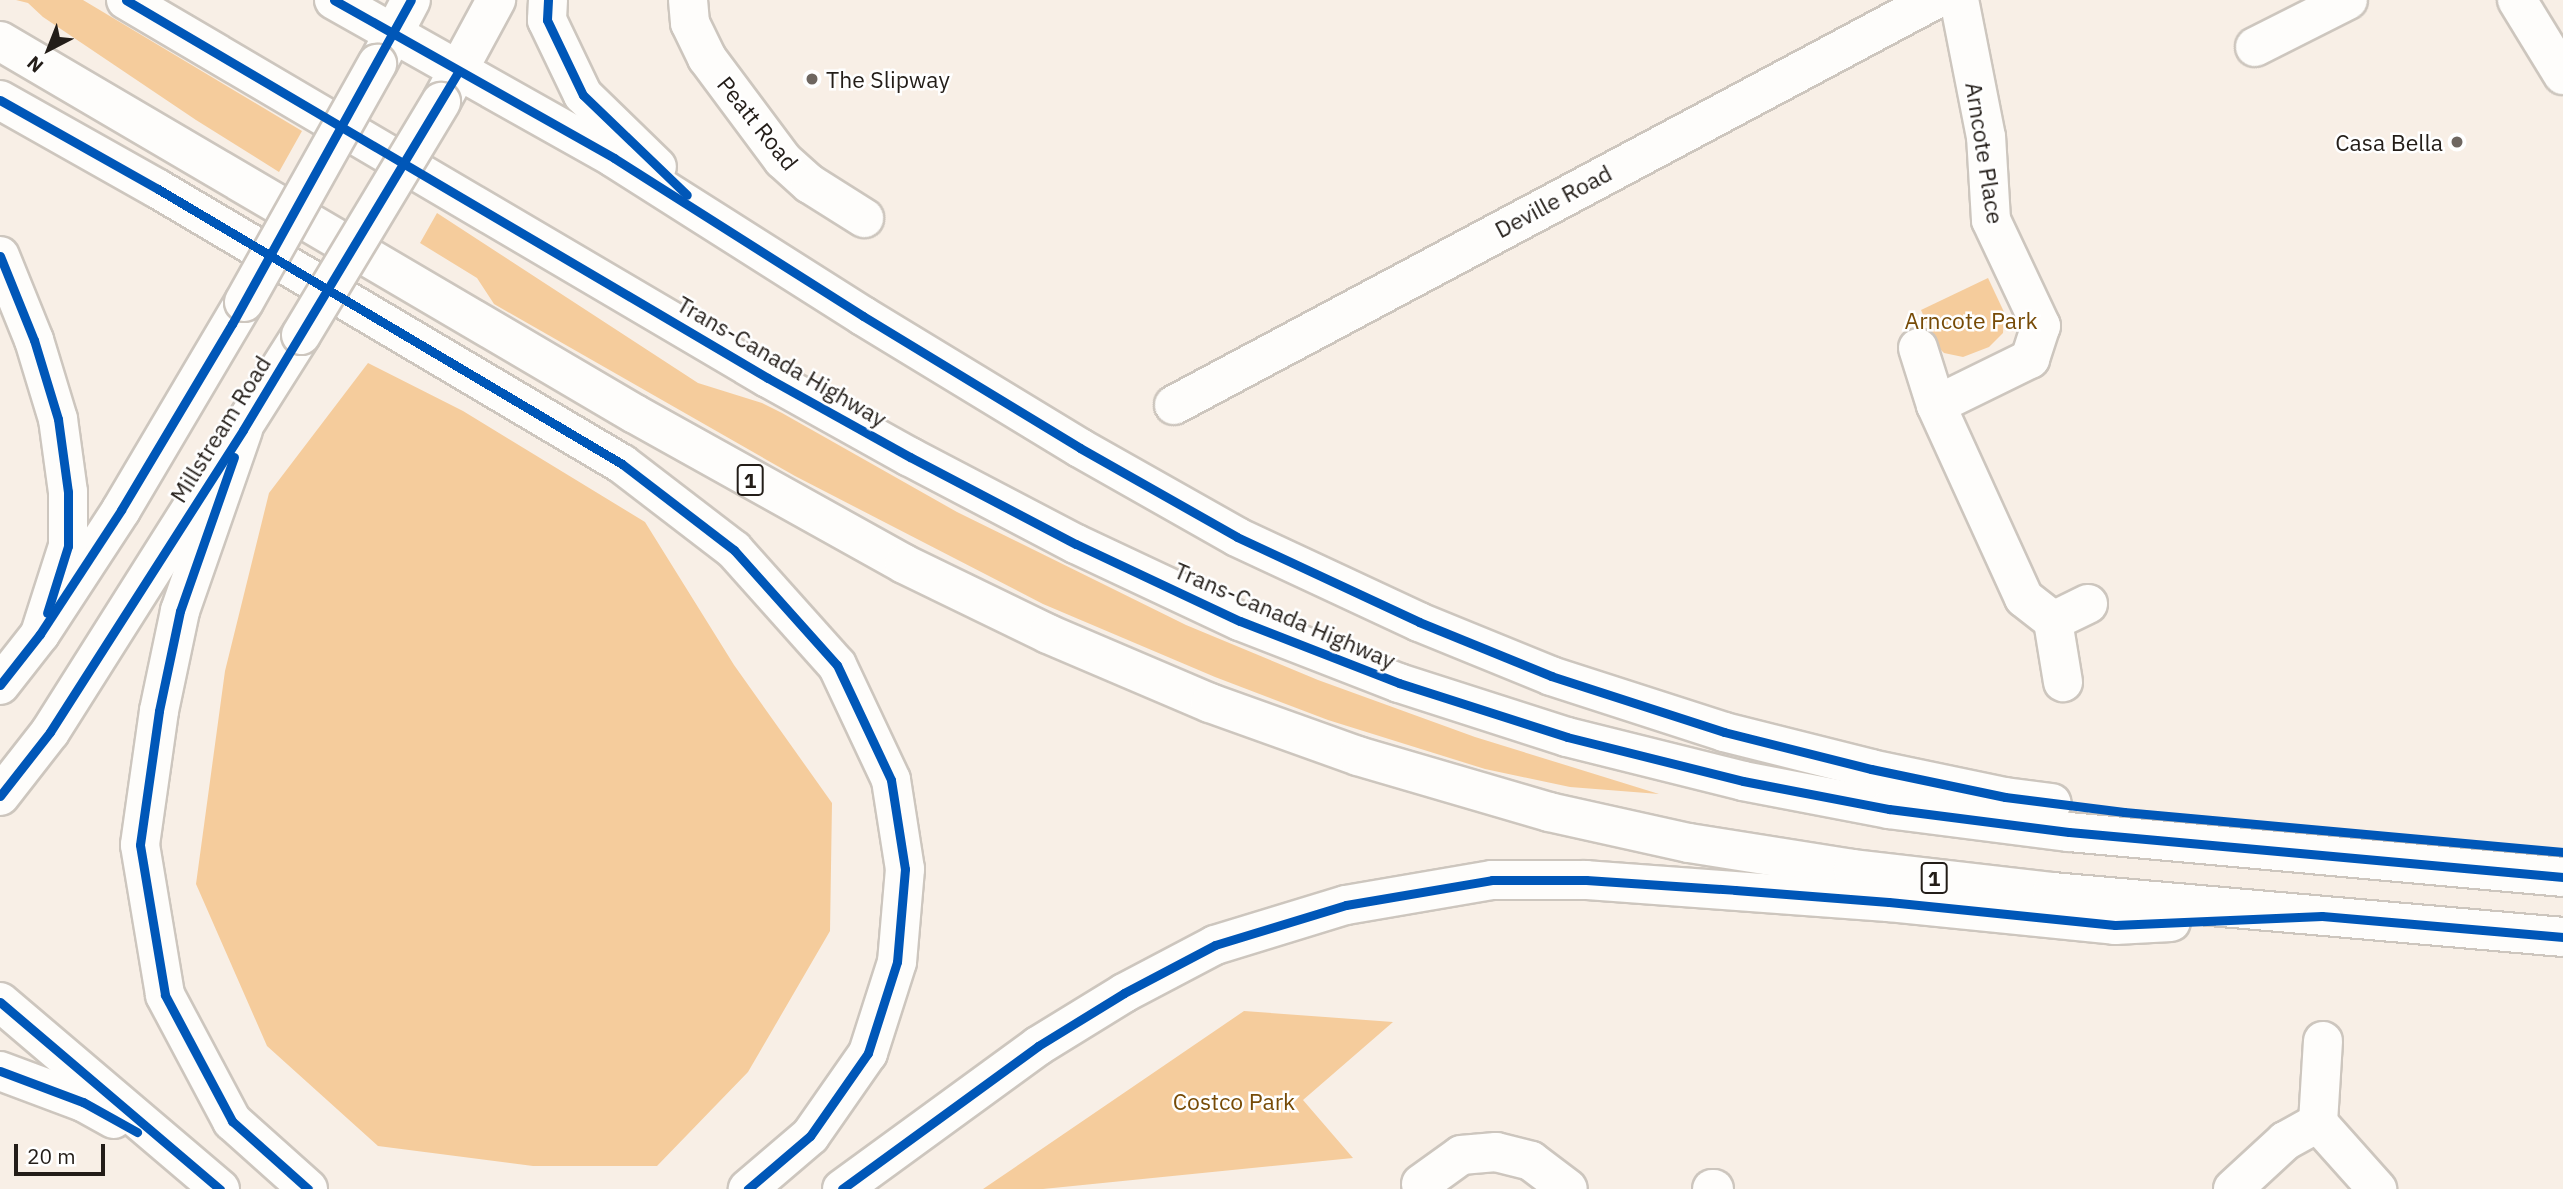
<!DOCTYPE html>
<html>
<head>
<meta charset="utf-8">
<style>
	body { margin:0 }
	#map { position:relative; width:2563px; height:1189px; overflow:hidden; background:#f8efe6; font-family:"IBM Plex Sans",sans-serif }
	div>[style] { position:absolute }
	.green>* { inset:0; background:#f5cc9c }
	.roads { filter:drop-shadow(2px 0 #cdc6be) drop-shadow(-2px 0 #cdc6be) drop-shadow(0 2px #cdc6be) drop-shadow(0 -2px #cdc6be) }
	.minor>* { height:38px; margin:-19px; padding:0 19px; transform-origin:19px; border-radius:19px; background:#fefdfb }
	.major>* { height:38px; margin:-19px; padding:0 19px; transform-origin:19px; border-radius:19px; background:#fefdfb }
	.highway>* { height:38px; margin:-19px; padding:0 19px; transform-origin:19px; border-radius:19px; background:#fefdfb }
	.bridges { filter:drop-shadow(2px 0 #cdc6be) drop-shadow(-2px 0 #cdc6be) drop-shadow(0 2px #cdc6be) drop-shadow(0 -2px #cdc6be) }
	.major-bridge>* { height:38px; margin:-19px; padding:0 19px; transform-origin:19px; border-radius:19px; background:#fefdfb }
	.cycleway>* { height:9px; margin:-4.5px; padding:0 4.5px; transform-origin:4.5px; border-radius:4.5px; background:#0057b8 }
	.dots>* { width:19px; height:19px; translate:-50% -50%; box-sizing:border-box; border:4px solid #fff; border-radius:50% }
	span { translate:-50% -50%; white-space:nowrap; text-align:center; line-height:1.15; -webkit-text-stroke:5px #fff; paint-order:stroke }
	.shield-label span { padding:2px 5px; background:#fff; border:2px solid; border-radius:5px; -webkit-text-stroke-width:0 }
	.shield-label { font-size:21px; color:#231d18; font-weight:700 }
	.poi-label { font-size:23px; color:#231d18 }
	.left { translate:0 -50%; text-align:left }
	.right { translate:-100% -50%; text-align:right }
	.street-label { font-size:23px; color:#231d18 }
	.park-label { font-size:23px; color:#774b07 }
	.north { position:absolute; left:14px; top:14px; width:70px; height:70px; -webkit-text-stroke:5px #fff; paint-order:stroke; rotate:222deg; font-size:19px; font-weight:700; line-height:28px; text-align:center; color:#231d18 }
	.north::after { content:''; display:block; margin:auto; width:24px; height:32px; background:#231d18; clip-path:polygon(50% 0,100% 100%,50% 72%,0 100%) }
	.scale { position:absolute; left:14px; top:1144px; width:91px; height:32px; box-sizing:border-box; border:4px solid #231d18; border-top:0; padding-left:9px; font-size:21px; line-height:24px; white-space:nowrap; color:#231d18; -webkit-text-stroke:5px #fff; paint-order:stroke }
</style>
</head>
<body>
<div id="map">
	<div class="green">
		<i style="clip-path:polygon(16px 0,83px 0,302px 131px,279px 172px,196px 120px,43px 17px,28px 3px)"></i>
		<i style="clip-path:polygon(437px 213px,698px 383px,762px 403px,782px 413px,957px 512px,1186px 625px,1318px 680px,1475px 737px,1659px 794px,1570px 787px,1485px 769px,1328px 720px,1215px 677px,1043px 604px,795px 476px,494px 304px,477px 278px,420px 243px)"></i>
		<i style="clip-path:polygon(1988px 278px,2004px 312px,2003px 333px,1989px 347px,1963px 357px,1944px 353px,1937px 346px,1921px 310px)"></i>
		<i style="clip-path:polygon(368px 363px,463px 411px,645px 522px,734px 665px,832px 803px,830px 931px,748px 1072px,657px 1166px,533px 1166px,378px 1146px,267px 1046px,196px 884px,225px 671px,269px 493px)"></i>
		<i style="clip-path:polygon(1244px 1011px,1393px 1022px,1303px 1100px,1353px 1158px,1043px 1189px,983px 1189px)"></i>
	</div>
	<div class="roads">
		<div class="minor">
			<i style="left:688px;top:0;width:23px;rotate:85deg"></i>
			<i style="left:690px;top:23px;width:39px;rotate:64deg"></i>
			<i style="left:707px;top:58px;width:127px;rotate:53.3deg"></i>
			<i style="left:783px;top:160px;width:36px;rotate:42deg"></i>
			<i style="left:810px;top:184px;width:64px;rotate:32.2deg"></i>
			<i style="left:2517px;top:0;width:88px;rotate:58.5deg"></i>
			<i style="left:2255px;top:47px;width:104px;rotate:-26.8deg"></i>
			<i style="left:1918px;top:348px;width:60px;rotate:72.5deg"></i>
			<i style="left:1936px;top:405px;width:212px;rotate:65.5deg"></i>
			<i style="left:2024px;top:598px;width:37px;rotate:38deg"></i>
			<i style="left:2053px;top:621px;width:62px;rotate:80.7deg"></i>
			<i style="left:1174px;top:405px;width:861px;rotate:-28.05deg"></i>
			<i style="left:1936px;top:405px;width:105px;rotate:-26.1deg"></i>
			<i style="left:2030px;top:359px;width:35px;rotate:-72deg"></i>
			<i style="left:2041px;top:326px;width:117px;rotate:-115.3deg"></i>
			<i style="left:1991px;top:220px;width:83px;rotate:-93.4deg"></i>
			<i style="left:1986px;top:137px;width:140px;rotate:-101.1deg"></i>
			<i style="left:2053px;top:621px;width:39px;rotate:-26deg"></i>
			<i style="left:2323px;top:1041px;width:82px;rotate:93.5deg"></i>
			<i style="left:2318px;top:1123px;width:89px;rotate:48.2deg"></i>
			<i style="left:1421px;top:1184px;width:49px;rotate:-35.9deg"></i>
			<i style="left:1461px;top:1155px;width:35px;rotate:-5deg"></i>
			<i style="left:1496px;top:1152px;width:36px;rotate:14deg"></i>
			<i style="left:1531px;top:1161px;width:46px;rotate:37.1deg"></i>
			<i style="left:1712px;top:1189px;width:2px"></i>
			<i style="left:2233px;top:1189px;width:71px;rotate:-42.7deg"></i>
			<i style="left:2285px;top:1141px;width:38px;rotate:-29deg"></i>
		</div>
		<div class="major">
			<i style="left:378px;top:63px;width:71px;rotate:-62.4deg"></i>
			<i style="left:442px;top:100px;width:114px;rotate:-61.6deg"></i>
			<i style="left:0;top:685px;width:65px;rotate:-51.9deg"></i>
			<i style="left:40px;top:634px;width:148px;rotate:-56.8deg"></i>
			<i style="left:121px;top:510px;width:242px;rotate:-59.4deg"></i>
			<i style="left:0;top:796px;width:81px;rotate:-52deg"></i>
			<i style="left:50px;top:732px;width:470px;rotate:-57.7deg"></i>
		</div>
		<div class="highway">
			<i style="left:126px;top:0;width:745px;rotate:30.49deg"></i>
			<i style="left:768px;top:378px;width:162px;rotate:29.1deg"></i>
			<i style="left:910px;top:457px;width:187px;rotate:27.7deg"></i>
			<i style="left:1076px;top:544px;width:181px;rotate:25.2deg"></i>
			<i style="left:1240px;top:621px;width:171px;rotate:21.3deg"></i>
			<i style="left:1399px;top:683px;width:176px;rotate:17.8deg"></i>
			<i style="left:1567px;top:737px;width:181px;rotate:14deg"></i>
			<i style="left:1743px;top:781px;width:149px;rotate:10.9deg"></i>
			<i style="left:1889px;top:809px;width:181px;rotate:7.3deg"></i>
			<i style="left:2069px;top:832px;width:496px;rotate:5.2deg"></i>
			<i style="left:334px;top:0;width:322px;rotate:29.4deg"></i>
			<i style="left:614px;top:158px;width:295px;rotate:32.4deg"></i>
			<i style="left:863px;top:316px;width:254px;rotate:31.3deg"></i>
			<i style="left:1080px;top:448px;width:180px;rotate:29.5deg"></i>
			<i style="left:1237px;top:537px;width:201px;rotate:25deg"></i>
			<i style="left:1419px;top:622px;width:143px;rotate:22.2deg"></i>
			<i style="left:1551px;top:676px;width:182px;rotate:17.9deg"></i>
			<i style="left:1724px;top:732px;width:152px;rotate:14.1deg"></i>
			<i style="left:1871px;top:769px;width:137px;rotate:11.8deg"></i>
			<i style="left:2005px;top:797px;width:47px;rotate:7.3deg"></i>
			<i style="left:548px;top:0;width:20px;rotate:93deg"></i>
			<i style="left:547px;top:20px;width:83px;rotate:64.4deg"></i>
			<i style="left:583px;top:95px;width:103px;rotate:44.2deg"></i>
			<i style="left:0;top:41px;width:736px;rotate:30.43deg"></i>
			<i style="left:635px;top:414px;width:308px;rotate:29.1deg"></i>
			<i style="left:904px;top:564px;width:160px;rotate:25.9deg"></i>
			<i style="left:1048px;top:634px;width:176px;rotate:23.1deg"></i>
			<i style="left:1210px;top:703px;width:157px;rotate:19.7deg"></i>
			<i style="left:1358px;top:756px;width:199px;rotate:16.3deg"></i>
			<i style="left:1549px;top:812px;width:143px;rotate:12.5deg"></i>
			<i style="left:1689px;top:843px;width:166px;rotate:9deg"></i>
			<i style="left:1853px;top:869px;width:200px;rotate:6.6deg"></i>
			<i style="left:2052px;top:892px;width:513px;rotate:5.03deg"></i>
			<i style="left:0;top:100px;width:181px;rotate:29.4deg"></i>
			<i style="left:158px;top:189px;width:539px;rotate:30.65deg"></i>
			<i style="left:622px;top:464px;width:141px;rotate:37.5deg"></i>
			<i style="left:734px;top:550px;width:154px;rotate:48.2deg"></i>
			<i style="left:837px;top:665px;width:127px;rotate:64.8deg"></i>
			<i style="left:891px;top:780px;width:90px;rotate:81.1deg"></i>
			<i style="left:905px;top:869px;width:93px;rotate:94.9deg"></i>
			<i style="left:897px;top:962px;width:96px;rotate:107.7deg"></i>
			<i style="left:868px;top:1053px;width:101px;rotate:124.9deg"></i>
			<i style="left:810px;top:1136px;width:82px;rotate:139.5deg"></i>
			<i style="left:0;top:256px;width:91px;rotate:68deg"></i>
			<i style="left:34px;top:340px;width:83px;rotate:73.1deg"></i>
			<i style="left:58px;top:419px;width:74px;rotate:82.2deg"></i>
			<i style="left:68px;top:492px;width:54px;rotate:90deg"></i>
			<i style="left:68px;top:546px;width:92px;rotate:107.7deg"></i>
			<i style="left:243px;top:430px;width:192px;rotate:109.2deg"></i>
			<i style="left:180px;top:611px;width:102px;rotate:101.9deg"></i>
			<i style="left:159px;top:711px;width:135px;rotate:98.1deg"></i>
			<i style="left:140px;top:845px;width:152px;rotate:80.5deg"></i>
			<i style="left:165px;top:995px;width:143px;rotate:62deg"></i>
			<i style="left:232px;top:1121px;width:102px;rotate:41.8deg"></i>
			<i style="left:0;top:1002px;width:289px;rotate:40.4deg"></i>
			<i style="left:0;top:1071px;width:89px;rotate:20.5deg"></i>
			<i style="left:83px;top:1102px;width:35px;rotate:29deg"></i>
			<i style="left:842px;top:1189px;width:243px;rotate:-36.1deg"></i>
			<i style="left:1038px;top:1046px;width:101px;rotate:-31.6deg"></i>
			<i style="left:1124px;top:993px;width:103px;rotate:-27.8deg"></i>
			<i style="left:1215px;top:945px;width:137px;rotate:-17deg"></i>
			<i style="left:1346px;top:905px;width:148px;rotate:-9.7deg"></i>
			<i style="left:1492px;top:880px;width:94px"></i>
			<i style="left:1586px;top:880px;width:304px;rotate:4.2deg"></i>
			<i style="left:1889px;top:902px;width:227px;rotate:5.8deg"></i>
			<i style="left:2115px;top:925px;width:56px;rotate:-3.1deg"></i>
		</div>
	</div>
	<div class="bridges">
		<div class="major-bridge">
			<i style="left:244px;top:302px;width:273px;rotate:-60.8deg"></i>
			<i style="left:301px;top:335px;width:272px;rotate:-59deg"></i>
		</div>
	</div>
	<div class="cycleway">
		<i style="left:126px;top:0;width:745px;rotate:30.49deg"></i>
		<i style="left:768px;top:378px;width:162px;rotate:29.1deg"></i>
		<i style="left:910px;top:457px;width:187px;rotate:27.7deg"></i>
		<i style="left:1076px;top:544px;width:181px;rotate:25.2deg"></i>
		<i style="left:1240px;top:621px;width:171px;rotate:21.3deg"></i>
		<i style="left:1399px;top:683px;width:176px;rotate:17.8deg"></i>
		<i style="left:1567px;top:737px;width:181px;rotate:14deg"></i>
		<i style="left:1743px;top:781px;width:149px;rotate:10.9deg"></i>
		<i style="left:1889px;top:809px;width:181px;rotate:7.3deg"></i>
		<i style="left:2069px;top:832px;width:496px;rotate:5.2deg"></i>
		<i style="left:334px;top:0;width:322px;rotate:29.4deg"></i>
		<i style="left:614px;top:158px;width:295px;rotate:32.4deg"></i>
		<i style="left:863px;top:316px;width:254px;rotate:31.3deg"></i>
		<i style="left:1080px;top:448px;width:180px;rotate:29.5deg"></i>
		<i style="left:1237px;top:537px;width:201px;rotate:25deg"></i>
		<i style="left:1419px;top:622px;width:143px;rotate:22.2deg"></i>
		<i style="left:1551px;top:676px;width:182px;rotate:17.9deg"></i>
		<i style="left:1724px;top:732px;width:152px;rotate:14.1deg"></i>
		<i style="left:1871px;top:769px;width:137px;rotate:11.8deg"></i>
		<i style="left:2005px;top:797px;width:120px;rotate:7.2deg"></i>
		<i style="left:2124px;top:812px;width:441px;rotate:5.2deg"></i>
		<i style="left:548px;top:0;width:20px;rotate:93deg"></i>
		<i style="left:547px;top:20px;width:83px;rotate:64.4deg"></i>
		<i style="left:583px;top:95px;width:144px;rotate:43.9deg"></i>
		<i style="left:0;top:100px;width:181px;rotate:29.4deg"></i>
		<i style="left:158px;top:189px;width:539px;rotate:30.65deg"></i>
		<i style="left:622px;top:464px;width:141px;rotate:37.5deg"></i>
		<i style="left:734px;top:550px;width:154px;rotate:48.2deg"></i>
		<i style="left:837px;top:665px;width:127px;rotate:64.8deg"></i>
		<i style="left:891px;top:780px;width:90px;rotate:81.1deg"></i>
		<i style="left:905px;top:869px;width:93px;rotate:94.9deg"></i>
		<i style="left:897px;top:962px;width:96px;rotate:107.7deg"></i>
		<i style="left:868px;top:1053px;width:101px;rotate:124.9deg"></i>
		<i style="left:810px;top:1136px;width:82px;rotate:139.5deg"></i>
		<i style="left:0;top:256px;width:91px;rotate:68deg"></i>
		<i style="left:34px;top:340px;width:83px;rotate:73.1deg"></i>
		<i style="left:58px;top:419px;width:74px;rotate:82.2deg"></i>
		<i style="left:68px;top:492px;width:54px;rotate:90deg"></i>
		<i style="left:68px;top:546px;width:70px;rotate:107.4deg"></i>
		<i style="left:234px;top:457px;width:163px;rotate:109.3deg"></i>
		<i style="left:180px;top:611px;width:102px;rotate:101.9deg"></i>
		<i style="left:159px;top:711px;width:135px;rotate:98.1deg"></i>
		<i style="left:140px;top:845px;width:152px;rotate:80.5deg"></i>
		<i style="left:165px;top:995px;width:143px;rotate:62deg"></i>
		<i style="left:232px;top:1121px;width:102px;rotate:41.8deg"></i>
		<i style="left:0;top:685px;width:65px;rotate:-51.9deg"></i>
		<i style="left:40px;top:634px;width:148px;rotate:-56.8deg"></i>
		<i style="left:121px;top:510px;width:217px;rotate:-59.2deg"></i>
		<i style="left:232px;top:324px;width:370px;rotate:-61.1deg"></i>
		<i style="left:0;top:796px;width:81px;rotate:-52deg"></i>
		<i style="left:50px;top:732px;width:358px;rotate:-57.4deg"></i>
		<i style="left:243px;top:430px;width:418px;rotate:-59deg"></i>
		<i style="left:0;top:1002px;width:289px;rotate:40.4deg"></i>
		<i style="left:0;top:1071px;width:89px;rotate:20.5deg"></i>
		<i style="left:83px;top:1102px;width:62px;rotate:29.1deg"></i>
		<i style="left:842px;top:1189px;width:243px;rotate:-36.1deg"></i>
		<i style="left:1038px;top:1046px;width:101px;rotate:-31.6deg"></i>
		<i style="left:1124px;top:993px;width:103px;rotate:-27.8deg"></i>
		<i style="left:1215px;top:945px;width:137px;rotate:-17deg"></i>
		<i style="left:1346px;top:905px;width:148px;rotate:-9.7deg"></i>
		<i style="left:1492px;top:880px;width:94px"></i>
		<i style="left:1586px;top:880px;width:149px;rotate:3.8deg"></i>
		<i style="left:1735px;top:890px;width:154px;rotate:4.5deg"></i>
		<i style="left:1889px;top:902px;width:227px;rotate:5.8deg"></i>
		<i style="left:2115px;top:925px;width:207px;rotate:-2.5deg"></i>
		<i style="left:2322px;top:916px;width:242px;rotate:5deg"></i>
	</div>
	<div class="dots">
		<i style="left:812px;top:79px;background:#6e6660"></i>
		<i style="left:2457px;top:142px;background:#6e6660"></i>
	</div>
	<div class="shield-label">
		<span style="left:750px;top:480px">1</span>
		<span style="left:1934px;top:878px">1</span>
	</div>
	<div class="poi-label">
		<span class="left" style="left:826px;top:79px">The Slipway</span>
		<span class="right" style="left:2443px;top:142px">Casa Bella</span>
	</div>
	<div class="street-label">
		<span style="left:758px;top:123px;rotate:51deg">Peatt Road</span>
		<span style="left:1985px;top:153px;rotate:81deg">Arncote Place</span>
		<span style="left:1553px;top:201px;rotate:-28deg">Deville Road</span>
		<span style="left:782px;top:361px;rotate:30deg">Trans-Canada Highway</span>
		<span style="left:220px;top:429px;rotate:-58deg">Millstream Road</span>
		<span style="left:1285px;top:615px;rotate:23deg">Trans-Canada Highway</span>
	</div>
	<div class="park-label">
		<span style="left:1971px;top:320px">Arncote Park</span>
		<span style="left:1234px;top:1101px">Costco Park</span>
	</div>
	<div class="north">N</div>
	<div class="scale">20 m</div>
</div>
</body>
</html>
